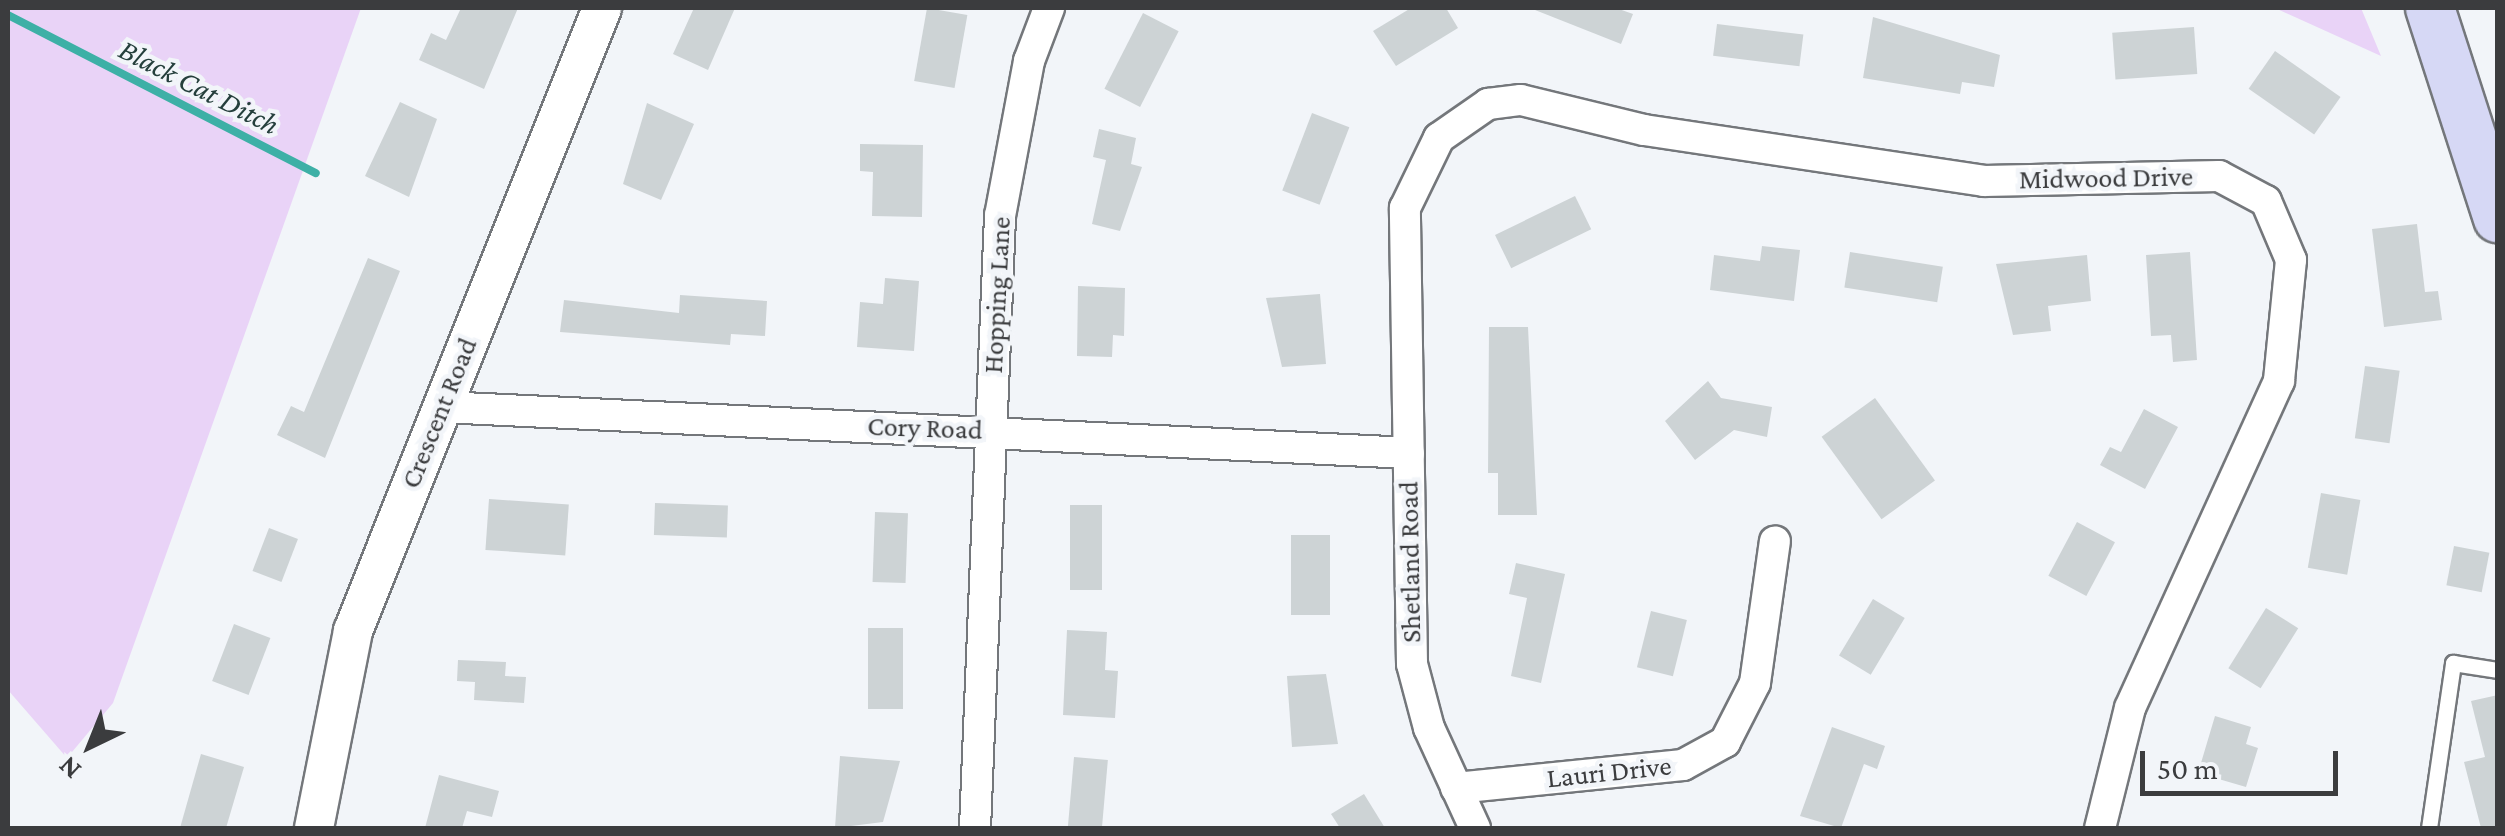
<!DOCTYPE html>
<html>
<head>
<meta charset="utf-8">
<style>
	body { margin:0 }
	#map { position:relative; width:2505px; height:836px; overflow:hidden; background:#f2f5f9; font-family:"Crimson Pro",serif }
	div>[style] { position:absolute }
	.green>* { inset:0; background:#e9d3f7 }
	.stream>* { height:8px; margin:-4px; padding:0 4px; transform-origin:4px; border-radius:4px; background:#3db0a6 }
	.building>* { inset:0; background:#cdd3d5; transform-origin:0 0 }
	.roads { filter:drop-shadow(2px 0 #74777b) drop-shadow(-2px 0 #74777b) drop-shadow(0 2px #74777b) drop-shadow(0 -2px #74777b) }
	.service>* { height:15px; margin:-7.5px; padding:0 7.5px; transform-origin:7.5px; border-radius:7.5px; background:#fff }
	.minor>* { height:30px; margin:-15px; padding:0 15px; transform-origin:15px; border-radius:15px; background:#fff }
	.tertiary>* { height:38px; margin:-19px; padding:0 19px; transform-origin:19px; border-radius:19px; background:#fff }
	.primary>* { height:48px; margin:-24px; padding:0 24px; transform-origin:24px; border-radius:24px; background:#d6d8f5 }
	span { translate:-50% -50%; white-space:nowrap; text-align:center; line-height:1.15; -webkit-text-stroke:9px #f2f5f9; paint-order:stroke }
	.street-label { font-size:28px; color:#3b3c3e }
	.water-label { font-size:30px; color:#253f3c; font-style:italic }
	.frame { position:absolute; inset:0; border:10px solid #3b3c3e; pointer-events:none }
	.north { position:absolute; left:40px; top:696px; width:100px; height:100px; -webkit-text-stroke:8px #f2f5f9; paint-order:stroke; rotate:223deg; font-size:28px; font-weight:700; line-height:40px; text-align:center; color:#3b3c3e }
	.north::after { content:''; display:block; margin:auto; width:35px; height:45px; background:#3b3c3e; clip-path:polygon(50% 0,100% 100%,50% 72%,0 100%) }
	.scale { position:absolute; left:2140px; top:751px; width:198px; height:45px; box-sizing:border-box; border:5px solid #3b3c3e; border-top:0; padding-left:12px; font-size:30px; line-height:35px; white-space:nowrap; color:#3b3c3e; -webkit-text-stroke:8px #f2f5f9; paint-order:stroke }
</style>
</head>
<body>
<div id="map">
	<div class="green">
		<i style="clip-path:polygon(8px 8px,361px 8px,113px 703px,67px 758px,8px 690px)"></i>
		<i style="clip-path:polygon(2275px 8px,2361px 8px,2381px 56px)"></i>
	</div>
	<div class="stream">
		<i style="left:8px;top:15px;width:346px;rotate:27.2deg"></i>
	</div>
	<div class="building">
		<i style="clip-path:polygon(461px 8px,518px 8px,484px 89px,419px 60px,431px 33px,446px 40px)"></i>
		<i style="clip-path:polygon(694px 8px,735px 8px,708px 70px,673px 54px)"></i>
		<i style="left:927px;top:8px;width:41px;height:74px;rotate:10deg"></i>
		<i style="clip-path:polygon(1411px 8px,1446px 8px,1458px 28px,1396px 66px,1373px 31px)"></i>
		<i style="clip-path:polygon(1530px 8px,1616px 8px,1633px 14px,1621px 44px)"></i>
		<i style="left:1143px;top:13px;width:40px;height:85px;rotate:27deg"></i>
		<i style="clip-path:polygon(1873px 17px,2000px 55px,1994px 87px,1962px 82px,1960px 94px,1863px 78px)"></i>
		<i style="left:1717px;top:24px;width:87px;height:32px;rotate:7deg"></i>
		<i style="left:2194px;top:27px;width:47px;height:82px;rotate:86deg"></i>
		<i style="left:2275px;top:51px;width:80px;height:46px;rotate:35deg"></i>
		<i style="clip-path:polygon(400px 102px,437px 119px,409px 197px,365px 176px)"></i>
		<i style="clip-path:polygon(647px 103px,694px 124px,661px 200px,623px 184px)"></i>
		<i style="left:1312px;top:113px;width:40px;height:83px;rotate:21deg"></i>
		<i style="clip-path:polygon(1099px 129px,1136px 138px,1131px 164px,1142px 167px,1120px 231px,1092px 224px,1106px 160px,1093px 157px)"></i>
		<i style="clip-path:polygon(860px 144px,923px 145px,922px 217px,872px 216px,873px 172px,860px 171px)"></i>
		<i style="left:1575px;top:196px;width:37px;height:89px;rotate:64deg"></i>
		<i style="clip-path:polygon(2417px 224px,2425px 292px,2438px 291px,2442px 320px,2384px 327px,2372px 229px)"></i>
		<i style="clip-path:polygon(1762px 246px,1800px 250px,1794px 301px,1710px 290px,1714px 255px,1760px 261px)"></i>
		<i style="left:1850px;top:252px;width:94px;height:36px;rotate:9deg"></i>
		<i style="clip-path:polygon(2190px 252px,2197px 360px,2173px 362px,2171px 335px,2151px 336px,2146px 255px)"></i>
		<i style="clip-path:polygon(2087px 255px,2091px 301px,2048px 306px,2051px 331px,2013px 335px,1996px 264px)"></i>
		<i style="clip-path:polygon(368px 258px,400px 271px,325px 458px,277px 435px,291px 406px,304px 412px)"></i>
		<i style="clip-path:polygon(885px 278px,919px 281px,914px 351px,857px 347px,860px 302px,883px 304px)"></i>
		<i style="clip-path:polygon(1078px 286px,1125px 288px,1124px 336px,1113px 335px,1112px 357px,1077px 356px)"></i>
		<i style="clip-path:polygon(1320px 294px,1326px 364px,1282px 367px,1266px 298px)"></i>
		<i style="clip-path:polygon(680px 295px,767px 301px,765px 336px,731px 334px,730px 345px,560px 332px,564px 300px,679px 313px)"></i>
		<i style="clip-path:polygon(1489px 327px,1528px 327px,1537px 515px,1498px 515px,1498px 473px,1488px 473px)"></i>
		<i style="left:2365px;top:366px;width:35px;height:73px;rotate:8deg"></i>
		<i style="clip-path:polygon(1708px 381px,1721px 398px,1772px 407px,1767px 437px,1734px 430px,1695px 460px,1665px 421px)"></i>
		<i style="left:1875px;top:398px;width:102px;height:66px;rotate:54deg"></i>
		<i style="clip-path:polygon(2144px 409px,2178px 427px,2145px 489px,2100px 465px,2110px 447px,2121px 452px)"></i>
		<i style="left:2321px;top:493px;width:40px;height:76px;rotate:10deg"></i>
		<i style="left:489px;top:499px;width:80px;height:51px;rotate:4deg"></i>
		<i style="left:655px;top:503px;width:73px;height:32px;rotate:2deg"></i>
		<i style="left:1070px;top:505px;width:32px;height:85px"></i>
		<i style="left:875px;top:512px;width:33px;height:70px;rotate:2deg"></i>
		<i style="left:2077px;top:522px;width:43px;height:61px;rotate:28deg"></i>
		<i style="left:269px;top:528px;width:31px;height:46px;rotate:21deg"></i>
		<i style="left:1291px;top:535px;width:39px;height:80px"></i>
		<i style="left:2454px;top:546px;width:36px;height:40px;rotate:11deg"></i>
		<i style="clip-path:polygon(1516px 563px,1565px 574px,1541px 683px,1511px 676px,1527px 598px,1509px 594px)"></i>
		<i style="left:1873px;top:599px;width:37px;height:66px;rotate:31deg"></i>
		<i style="left:2266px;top:608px;width:38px;height:71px;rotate:32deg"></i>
		<i style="left:1651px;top:611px;width:37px;height:58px;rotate:14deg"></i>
		<i style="left:234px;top:624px;width:39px;height:61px;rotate:21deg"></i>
		<i style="left:868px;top:628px;width:35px;height:81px"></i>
		<i style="clip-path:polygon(1067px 630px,1107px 632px,1105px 670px,1118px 671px,1115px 718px,1063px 715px)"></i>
		<i style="clip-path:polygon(458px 660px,506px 662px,505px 676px,526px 677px,524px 703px,474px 700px,475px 682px,457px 681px)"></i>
		<i style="clip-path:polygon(1326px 674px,1338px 744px,1292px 747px,1287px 676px)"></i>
		<i style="clip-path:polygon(2498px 695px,2498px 828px,2481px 828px,2464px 762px,2485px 757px,2471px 701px)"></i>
		<i style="clip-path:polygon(2215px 716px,2251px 727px,2246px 744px,2258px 748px,2246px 787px,2198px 773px)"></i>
		<i style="clip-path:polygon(1832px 727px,1885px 746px,1877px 769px,1864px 764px,1841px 828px,1800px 816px)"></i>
		<i style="clip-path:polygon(201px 754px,244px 767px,226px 828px,180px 828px)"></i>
		<i style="clip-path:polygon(840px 756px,900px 761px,883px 822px,835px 828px)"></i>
		<i style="left:1074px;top:757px;width:34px;height:71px;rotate:5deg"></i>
		<i style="clip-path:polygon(439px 775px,499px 791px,492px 817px,467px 811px,462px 828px,425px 828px)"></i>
		<i style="clip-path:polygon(1364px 794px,1385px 828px,1340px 828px,1331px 814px)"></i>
	</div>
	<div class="roads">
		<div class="service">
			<i style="left:2429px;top:828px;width:167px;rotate:-81.7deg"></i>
			<i style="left:2453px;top:663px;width:46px;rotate:8.8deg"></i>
		</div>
		<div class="minor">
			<i style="left:442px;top:407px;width:968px;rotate:2.72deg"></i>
			<i style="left:1456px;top:788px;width:228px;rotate:-5.8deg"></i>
			<i style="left:1683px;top:765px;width:48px;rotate:-28.7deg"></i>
			<i style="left:1725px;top:742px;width:66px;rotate:-63deg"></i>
			<i style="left:1755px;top:683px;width:143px;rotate:-82deg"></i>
			<i style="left:975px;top:828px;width:613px;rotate:-87.66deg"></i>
			<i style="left:1000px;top:216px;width:158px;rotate:-79.4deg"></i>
			<i style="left:1029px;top:61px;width:57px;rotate:-69.3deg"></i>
			<i style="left:1475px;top:828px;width:110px;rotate:-114.7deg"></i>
			<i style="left:1429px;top:728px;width:66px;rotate:-104.9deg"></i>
			<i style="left:1412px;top:664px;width:456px;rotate:-90.9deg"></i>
			<i style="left:1405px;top:208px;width:78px;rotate:-64.1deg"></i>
			<i style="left:1439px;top:138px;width:60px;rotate:-34.8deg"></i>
			<i style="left:1488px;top:104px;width:33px;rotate:-7deg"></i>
			<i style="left:1521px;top:100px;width:127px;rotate:13.7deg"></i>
			<i style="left:1644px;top:130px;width:344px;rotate:8.5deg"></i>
			<i style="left:1984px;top:181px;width:235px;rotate:-1.2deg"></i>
			<i style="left:2219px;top:176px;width:53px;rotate:28deg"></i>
			<i style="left:2266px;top:201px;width:64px;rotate:67deg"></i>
			<i style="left:2291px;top:260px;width:122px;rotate:95.7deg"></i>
			<i style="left:2279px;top:381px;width:359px;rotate:114.5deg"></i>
			<i style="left:2130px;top:708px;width:124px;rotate:104deg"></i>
		</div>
		<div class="tertiary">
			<i style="left:314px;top:828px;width:201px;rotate:-78.8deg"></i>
			<i style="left:353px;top:631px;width:671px;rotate:-68.21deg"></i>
		</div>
		<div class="primary">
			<i style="left:2430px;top:8px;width:221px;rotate:72.1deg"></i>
		</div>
	</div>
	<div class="street-label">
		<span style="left:2106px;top:178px;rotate:-1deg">Midwood Drive</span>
		<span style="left:997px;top:295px;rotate:-87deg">Hopping Lane</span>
		<span style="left:439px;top:413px;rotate:-68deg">Crescent Road</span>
		<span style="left:925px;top:428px;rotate:2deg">Cory Road</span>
		<span style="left:1410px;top:562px;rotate:-91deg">Shetland Road</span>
		<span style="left:1609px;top:772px;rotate:-6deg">Lauri Drive</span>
	</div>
	<div class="water-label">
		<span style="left:199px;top:87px;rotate:27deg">Black Cat Ditch</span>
	</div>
	<div class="frame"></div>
	<div class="north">N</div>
	<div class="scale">50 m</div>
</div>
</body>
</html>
